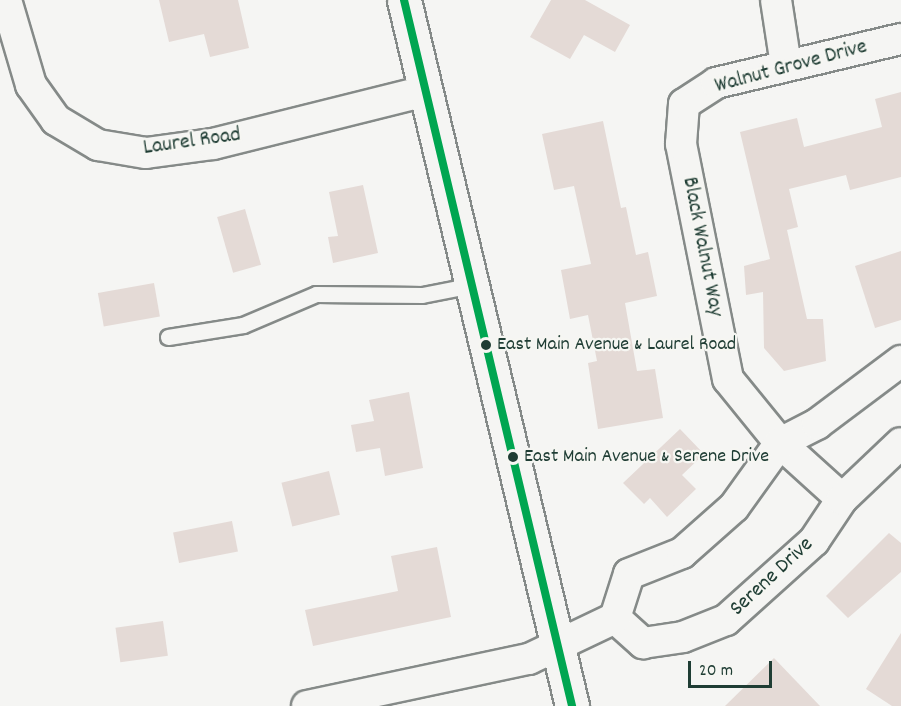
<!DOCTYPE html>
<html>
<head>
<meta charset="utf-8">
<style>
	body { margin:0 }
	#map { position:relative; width:901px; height:706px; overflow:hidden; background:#f5f5f3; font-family:Dekko,sans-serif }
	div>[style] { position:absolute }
	.building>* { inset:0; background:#e4dad6; transform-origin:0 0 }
	.roads { filter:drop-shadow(2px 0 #858a88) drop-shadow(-2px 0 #858a88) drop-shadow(0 2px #858a88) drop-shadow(0 -2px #858a88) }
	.lane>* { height:15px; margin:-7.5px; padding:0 7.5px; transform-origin:7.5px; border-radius:7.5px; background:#f5f5f3 }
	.street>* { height:30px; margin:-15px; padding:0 15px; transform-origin:15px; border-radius:15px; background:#f5f5f3 }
	.secondary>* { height:33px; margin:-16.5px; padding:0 16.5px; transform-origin:16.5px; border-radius:16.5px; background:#f5f5f3 }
	.bus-1>* { height:8px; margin:-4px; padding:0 4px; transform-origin:4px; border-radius:4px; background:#00a651 }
	.dots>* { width:16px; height:16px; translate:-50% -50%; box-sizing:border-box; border:3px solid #f6f6f2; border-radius:50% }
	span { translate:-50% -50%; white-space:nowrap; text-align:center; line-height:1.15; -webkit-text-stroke:4.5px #f6f6f2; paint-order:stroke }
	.bus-label { font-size:20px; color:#1f3d34 }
	.left { translate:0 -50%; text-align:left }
	.street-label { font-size:22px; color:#1f3d34 }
	.scale { position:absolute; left:688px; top:661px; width:84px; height:27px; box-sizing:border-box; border:3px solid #1f3d34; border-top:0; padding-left:8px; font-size:18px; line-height:21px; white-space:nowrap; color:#1f3d34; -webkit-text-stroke:4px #f6f6f2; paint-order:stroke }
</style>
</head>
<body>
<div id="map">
	<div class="building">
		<i style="clip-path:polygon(159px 0,238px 0,249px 48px,210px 57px,204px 34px,169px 42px)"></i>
		<i style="clip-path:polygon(551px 0,585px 0,630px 25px,615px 52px,584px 35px,570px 59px,530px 37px)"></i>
		<i style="clip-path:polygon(901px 92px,901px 177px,850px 190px,846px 175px,789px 189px,798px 227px,787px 230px,807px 319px,823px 319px,826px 361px,784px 371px,764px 348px,763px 292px,746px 295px,744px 266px,770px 259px,740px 132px,797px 118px,804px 147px,882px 127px,875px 99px)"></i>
		<i style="clip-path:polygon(603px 121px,621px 208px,626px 207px,636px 255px,648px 252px,657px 296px,625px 303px,637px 371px,655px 369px,663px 418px,598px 429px,588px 363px,597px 361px,588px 315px,570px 319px,561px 270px,591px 264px,574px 186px,554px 190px,542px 134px)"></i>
		<i style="clip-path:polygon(363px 185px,378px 253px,333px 263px,328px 237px,338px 236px,329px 192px)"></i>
		<i style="left:245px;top:209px;width:58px;height:29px;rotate:74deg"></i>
		<i style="clip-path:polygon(901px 251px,901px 320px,875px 328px,855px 266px)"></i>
		<i style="left:154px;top:283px;width:34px;height:57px;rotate:80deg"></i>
		<i style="clip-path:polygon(409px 392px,423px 468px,385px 476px,380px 448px,356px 452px,351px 425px,374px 421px,369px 400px)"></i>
		<i style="clip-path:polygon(680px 429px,704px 454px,682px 475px,696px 489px,667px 517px,650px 498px,644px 504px,623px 483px)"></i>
		<i style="left:329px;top:471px;width:45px;height:49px;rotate:76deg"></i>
		<i style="left:232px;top:521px;width:31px;height:60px;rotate:79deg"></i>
		<i style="clip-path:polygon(889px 533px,901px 543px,901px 572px,848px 618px,826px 596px)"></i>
		<i style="clip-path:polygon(437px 547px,451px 617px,313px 646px,305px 610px,398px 591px,391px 556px)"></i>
		<i style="left:163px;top:621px;width:35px;height:48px;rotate:82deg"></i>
		<i style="clip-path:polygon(901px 633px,901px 706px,892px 706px,866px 689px)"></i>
		<i style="clip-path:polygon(774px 658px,820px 706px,725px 706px)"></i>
	</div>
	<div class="roads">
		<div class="lane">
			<i style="left:168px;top:337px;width:76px;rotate:-9.1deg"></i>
			<i style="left:243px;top:325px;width:79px;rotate:-23deg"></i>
			<i style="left:316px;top:294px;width:106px;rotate:0.5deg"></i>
			<i style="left:422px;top:295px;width:52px;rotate:-11.1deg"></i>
		</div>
		<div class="street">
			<i style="left:6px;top:0;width:89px;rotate:73.6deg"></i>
			<i style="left:31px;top:85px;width:43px;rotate:54.5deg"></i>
			<i style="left:56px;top:120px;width:49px;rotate:30.8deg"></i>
			<i style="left:98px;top:145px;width:49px;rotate:9.5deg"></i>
			<i style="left:146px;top:153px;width:68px;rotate:-7.7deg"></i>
			<i style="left:213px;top:144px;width:219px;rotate:-14deg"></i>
			<i style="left:776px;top:0;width:66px;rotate:81.3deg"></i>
			<i style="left:842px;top:499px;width:84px;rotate:-137.9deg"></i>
			<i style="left:780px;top:443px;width:82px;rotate:-129.1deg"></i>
			<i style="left:728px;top:379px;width:240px;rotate:-101.3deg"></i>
			<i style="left:681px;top:144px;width:40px;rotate:-85.7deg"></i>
			<i style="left:684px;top:104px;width:38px;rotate:-33deg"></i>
			<i style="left:716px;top:83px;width:190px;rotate:-13.4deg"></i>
			<i style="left:615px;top:618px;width:38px;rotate:42deg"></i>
			<i style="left:643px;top:643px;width:40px;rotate:-8.5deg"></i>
			<i style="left:683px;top:637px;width:46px;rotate:-21.6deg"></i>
			<i style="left:726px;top:620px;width:118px;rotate:-41.9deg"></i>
			<i style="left:814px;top:541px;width:50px;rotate:-56.3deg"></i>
			<i style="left:842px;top:499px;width:81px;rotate:-43.5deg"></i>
			<i style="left:307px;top:706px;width:227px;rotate:-12deg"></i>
			<i style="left:529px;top:659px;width:95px;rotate:-25.5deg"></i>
			<i style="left:615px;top:618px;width:46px;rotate:-72.3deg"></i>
			<i style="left:629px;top:574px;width:57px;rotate:-21.6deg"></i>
			<i style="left:682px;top:553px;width:69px;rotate:-41.5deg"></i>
			<i style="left:734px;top:507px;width:79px;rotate:-54.3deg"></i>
			<i style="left:780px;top:443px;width:42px;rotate:-27.2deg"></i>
			<i style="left:817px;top:424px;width:105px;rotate:-36.9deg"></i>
		</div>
		<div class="secondary">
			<i style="left:404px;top:0;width:726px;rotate:76.61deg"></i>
		</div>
	</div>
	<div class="bus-1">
		<i style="left:404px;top:0;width:726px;rotate:76.61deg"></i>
	</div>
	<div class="dots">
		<i style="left:486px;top:345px;background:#1f3d34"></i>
		<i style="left:513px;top:457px;background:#1f3d34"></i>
	</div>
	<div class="bus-label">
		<span class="left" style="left:497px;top:345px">East Main Avenue &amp; Laurel Road</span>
		<span class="left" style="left:524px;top:457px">East Main Avenue &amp; Serene Drive</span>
	</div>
	<div class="street-label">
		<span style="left:791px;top:67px;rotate:-15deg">Walnut Grove Drive</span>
		<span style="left:192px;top:142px;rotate:-8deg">Laurel Road</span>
		<span style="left:702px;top:247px;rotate:79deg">Black Walnut Way</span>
		<span style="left:772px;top:577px;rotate:-43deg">Serene Drive</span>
	</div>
	<div class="scale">20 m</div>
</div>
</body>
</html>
